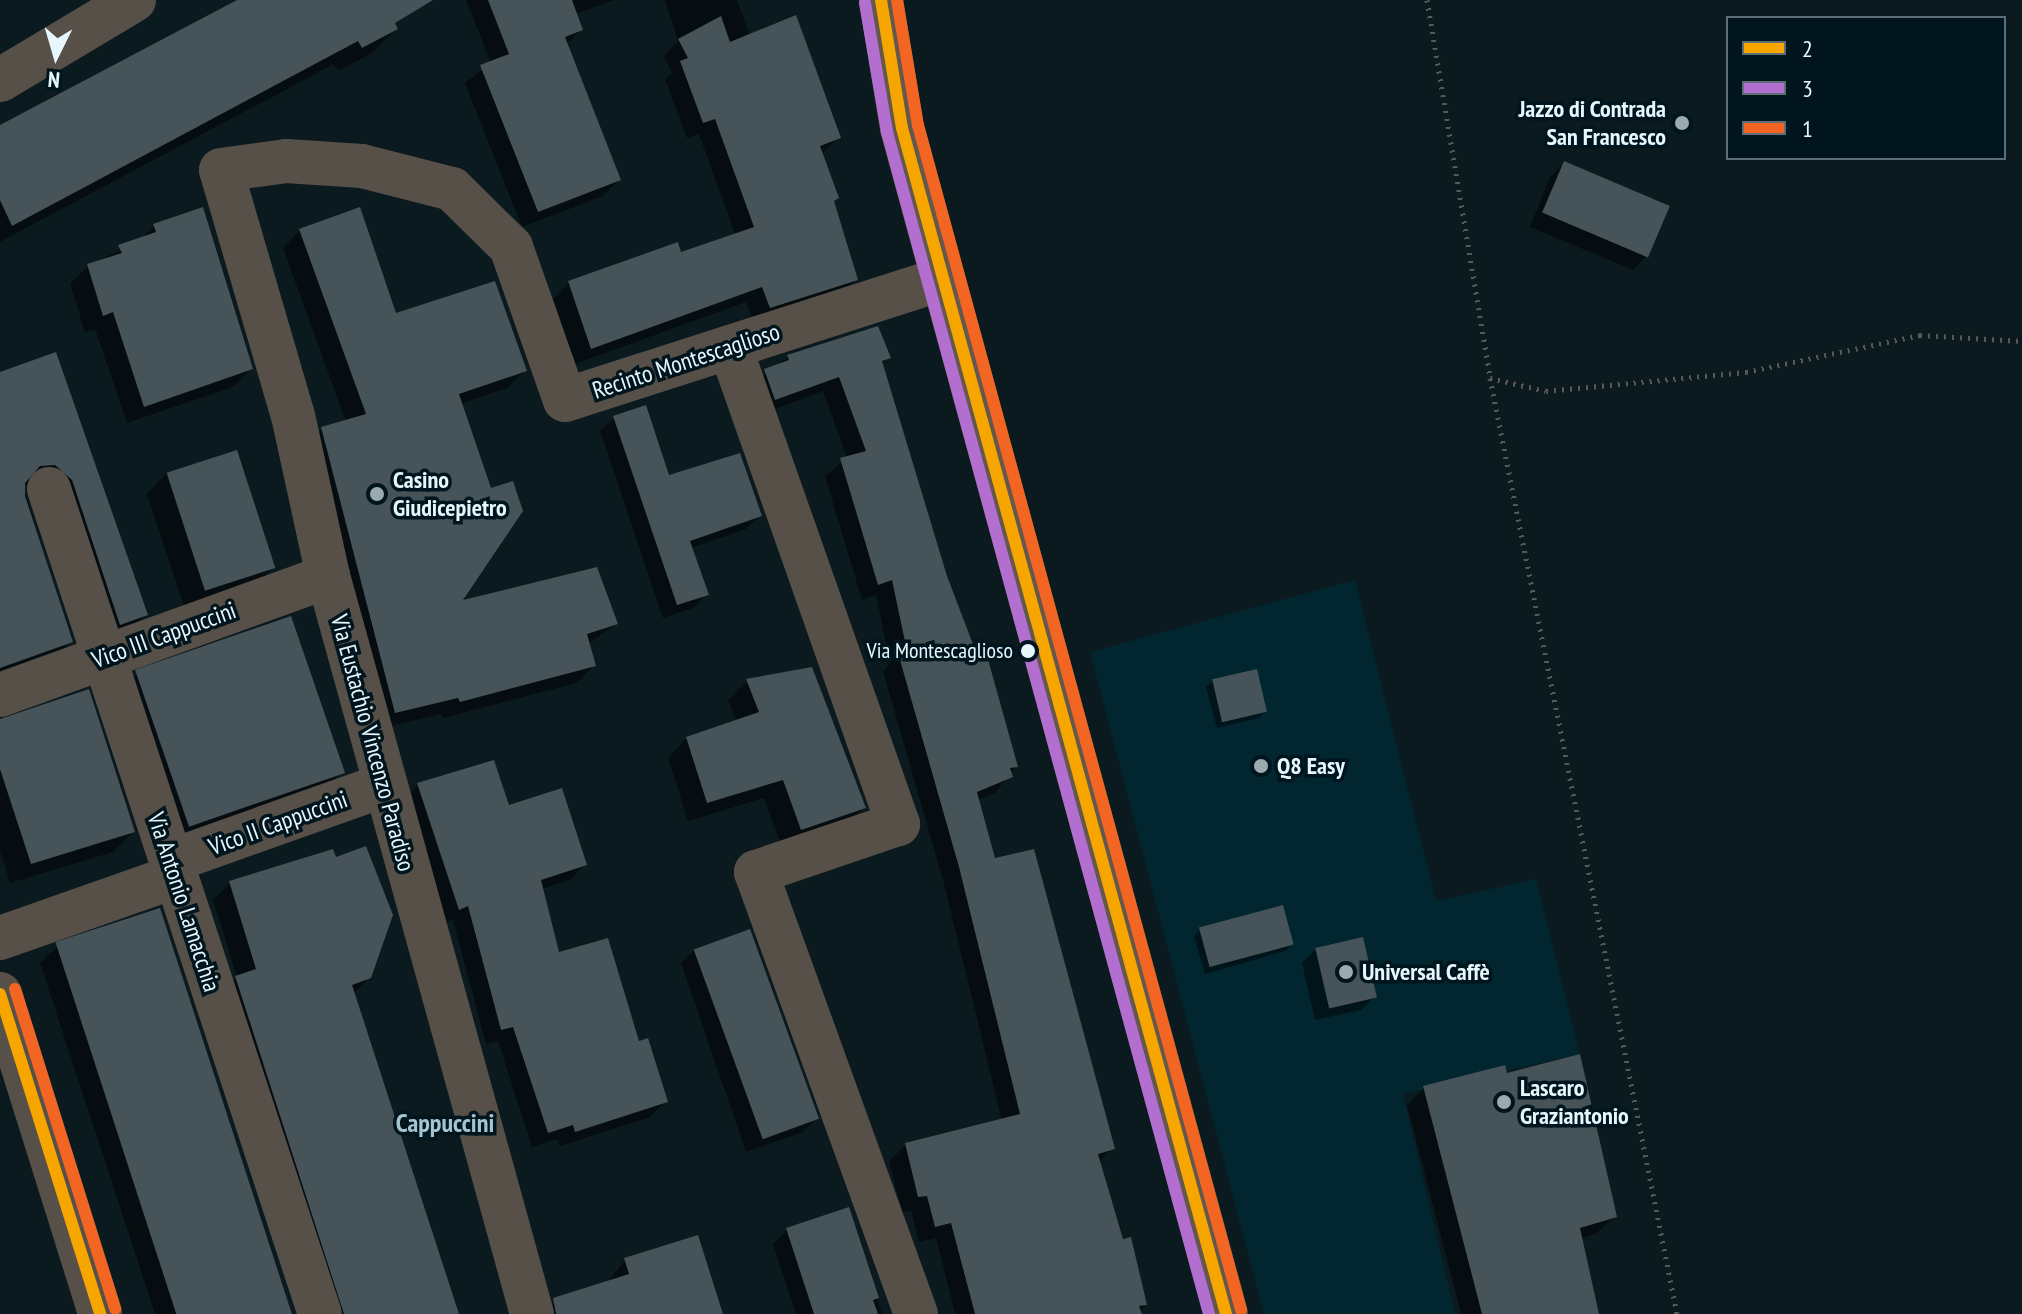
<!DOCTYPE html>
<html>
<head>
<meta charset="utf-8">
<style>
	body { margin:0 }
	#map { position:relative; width:2022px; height:1314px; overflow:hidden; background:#0b1a1f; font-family:"PT Sans Narrow",sans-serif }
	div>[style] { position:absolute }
	.built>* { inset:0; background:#012630 }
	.shadow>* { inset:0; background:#0007 }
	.building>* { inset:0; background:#465358; transform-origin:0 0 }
	.path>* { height:5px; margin-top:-2.5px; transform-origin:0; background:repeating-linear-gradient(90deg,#595855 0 2px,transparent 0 8px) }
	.minor>* { height:44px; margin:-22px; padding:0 22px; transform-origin:22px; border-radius:22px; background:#575048 }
	.major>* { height:44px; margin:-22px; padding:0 22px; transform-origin:22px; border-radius:22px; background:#64574c }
	.bus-1>* { height:12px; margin:-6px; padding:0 6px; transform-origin:6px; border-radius:6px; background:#f7a600 }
	.bus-2>* { height:12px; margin:-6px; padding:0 6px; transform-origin:6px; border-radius:6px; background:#b36fd0 }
	.bus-3>* { height:12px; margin:-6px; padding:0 6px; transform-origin:6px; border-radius:6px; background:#f26522 }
	.dots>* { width:22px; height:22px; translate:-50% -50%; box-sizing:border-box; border:4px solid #00151e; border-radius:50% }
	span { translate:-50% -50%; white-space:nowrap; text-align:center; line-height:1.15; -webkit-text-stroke:7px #00151e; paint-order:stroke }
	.bus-label { font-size:22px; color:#e7f7fd }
	.right { translate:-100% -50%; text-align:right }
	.poi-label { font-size:24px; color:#e7f7fd; font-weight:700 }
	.left { translate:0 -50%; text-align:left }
	.street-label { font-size:24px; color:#e7f7fd }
	.neighbourhood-label { font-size:26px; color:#a5c4cf; font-weight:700 }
	.legend { position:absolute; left:1726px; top:16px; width:280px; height:144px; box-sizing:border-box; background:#00151e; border:2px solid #5c6f77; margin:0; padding:10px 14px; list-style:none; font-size:24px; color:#e7f7fd }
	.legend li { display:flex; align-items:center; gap:16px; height:40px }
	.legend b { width:40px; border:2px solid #5c6f77 }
	.north { position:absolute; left:16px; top:16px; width:80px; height:80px; -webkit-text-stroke:6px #00151e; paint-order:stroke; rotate:185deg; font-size:22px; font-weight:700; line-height:32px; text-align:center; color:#e7f7fd }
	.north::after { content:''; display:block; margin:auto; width:28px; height:36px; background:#e7f7fd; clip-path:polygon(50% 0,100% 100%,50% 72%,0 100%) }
</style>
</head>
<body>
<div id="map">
	<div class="built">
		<i style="clip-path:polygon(1355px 580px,1436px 901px,1536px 879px,1580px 1054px,1403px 1094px,1455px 1314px,1264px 1314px,1090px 652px)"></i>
	</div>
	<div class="shadow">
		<i style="clip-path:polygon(240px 0,393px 0,396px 29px,372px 53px,338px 71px,334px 64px,0 242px,0 127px)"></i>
		<i style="clip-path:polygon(466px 0,614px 0,575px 14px,581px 30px,566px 45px,619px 180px,603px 196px,522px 227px,465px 83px,491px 63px)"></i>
		<i style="clip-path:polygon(665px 0,737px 0,750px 36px,838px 138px,821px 155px,856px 279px,840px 295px,754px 323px,746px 302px,575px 364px,553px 299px,569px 283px,680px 255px,735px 234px,699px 134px,687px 138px,665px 79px,672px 73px,664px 56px,678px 41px)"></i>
		<i style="clip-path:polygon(1564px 163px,1668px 206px,1647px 256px,1633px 270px,1530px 227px,1550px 177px)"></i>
		<i style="clip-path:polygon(154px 226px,251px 369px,233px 387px,127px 423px,95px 329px,85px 332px,70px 284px,88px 266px,140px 240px)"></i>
		<i style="clip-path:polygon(300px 230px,395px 316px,525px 371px,507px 388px,460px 404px,459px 603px,616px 624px,588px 644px,594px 665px,577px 683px,443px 718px,441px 714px,378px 729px,305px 446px,322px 429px,346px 422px,283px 248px)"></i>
		<i style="clip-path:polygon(54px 355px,146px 614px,125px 635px,100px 644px,34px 484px,23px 485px,71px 641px,50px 662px,0 680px,0 374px)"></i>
		<i style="clip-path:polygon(788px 357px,889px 357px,881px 365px,945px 577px,1016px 766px,995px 793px,977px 800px,994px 861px,1112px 1148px,1098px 1163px,1145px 1304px,1140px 1314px,955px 1314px,936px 1238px,919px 1242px,911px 1211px,902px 1212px,889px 1161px,906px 1145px,1002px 1121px,944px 884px,883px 671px,890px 663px,876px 595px,862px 600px,825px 476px,847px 458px,823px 391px,759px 415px,749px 387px)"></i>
		<i style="clip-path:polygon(614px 418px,668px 477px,760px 515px,746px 529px,691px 548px,707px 594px,693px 608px,663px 618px,600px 431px)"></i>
		<i style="clip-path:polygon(167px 473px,273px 568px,253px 588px,186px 613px,147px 494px)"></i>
		<i style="clip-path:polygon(290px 619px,342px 772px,322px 792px,166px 847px,116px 695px,137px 674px)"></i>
		<i style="clip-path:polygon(747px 681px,864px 808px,844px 827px,782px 848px,764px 798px,688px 821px,668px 758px,687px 738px,737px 722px,728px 700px)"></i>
		<i style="clip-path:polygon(1213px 681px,1265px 711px,1259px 718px,1217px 728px,1206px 687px)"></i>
		<i style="clip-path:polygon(0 721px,133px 832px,113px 852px,10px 883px,0 851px)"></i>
		<i style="clip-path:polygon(418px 785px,508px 808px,585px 864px,570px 880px,542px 889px,558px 954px,638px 1044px,666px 1101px,650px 1117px,560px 1146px,557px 1139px,532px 1147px,498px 1041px,486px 1044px,453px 920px,444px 923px,403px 800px)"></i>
		<i style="clip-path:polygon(230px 883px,370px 977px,353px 994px,458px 1314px,324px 1314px,220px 994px,237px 977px,213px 900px)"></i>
		<i style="clip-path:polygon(1200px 930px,1292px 945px,1285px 951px,1205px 974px,1194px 936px)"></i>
		<i style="clip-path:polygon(57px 947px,292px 1314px,155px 1314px,40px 963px)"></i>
		<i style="clip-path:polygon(1316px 949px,1375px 996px,1361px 1010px,1315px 1020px,1302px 963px)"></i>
		<i style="clip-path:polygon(694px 950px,817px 1118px,803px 1132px,746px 1152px,681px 963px)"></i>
		<i style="clip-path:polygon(1506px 1076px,1615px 1216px,1597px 1233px,1580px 1239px,1597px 1314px,1461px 1314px,1407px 1105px,1424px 1088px)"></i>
		<i style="clip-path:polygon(848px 1210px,882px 1314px,796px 1314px,773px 1244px,787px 1230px)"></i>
		<i style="clip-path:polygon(625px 1260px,721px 1314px,544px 1314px,560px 1298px,608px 1282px)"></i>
	</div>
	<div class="building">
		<i style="clip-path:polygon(237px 0,433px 0,395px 23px,398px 29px,362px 48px,358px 41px,12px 226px,0 200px,0 125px)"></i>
		<i style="clip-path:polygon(488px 0,572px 0,583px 30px,565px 37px,621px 180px,538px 212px,480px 65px,509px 54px)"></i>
		<i style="clip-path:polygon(796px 15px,841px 138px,820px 146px,839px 198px,834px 201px,858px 280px,770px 308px,762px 287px,591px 349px,568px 281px,678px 242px,681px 252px,754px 227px,715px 119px,703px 123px,680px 61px,688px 58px,678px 39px,721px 16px,730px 42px)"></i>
		<i style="left:1564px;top:161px;width:115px;height:56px;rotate:23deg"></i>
		<i style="clip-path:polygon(203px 207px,253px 369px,144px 407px,113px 312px,103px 316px,87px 264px,122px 253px,118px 245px,156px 232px,153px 224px)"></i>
		<i style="clip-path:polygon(360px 207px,396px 313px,495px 281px,527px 371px,459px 394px,491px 488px,513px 481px,523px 511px,463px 600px,597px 567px,618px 624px,587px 634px,596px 666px,460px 702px,458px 698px,395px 713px,321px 427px,366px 414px,299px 229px)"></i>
		<i style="clip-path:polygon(878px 326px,891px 358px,882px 361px,947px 576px,974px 647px,984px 645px,1018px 767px,1010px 768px,1013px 777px,977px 792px,995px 858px,1034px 849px,1115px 1149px,1098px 1154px,1123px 1239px,1131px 1237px,1147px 1305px,1139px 1306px,1142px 1314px,975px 1314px,951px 1223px,935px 1227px,927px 1196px,918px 1197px,905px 1143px,1020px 1114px,959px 867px,898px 653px,907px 651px,892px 580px,878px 585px,840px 458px,866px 451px,839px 377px,775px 400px,764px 369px,789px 360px,787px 355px)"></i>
		<i style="clip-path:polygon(56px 352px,148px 615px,120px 625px,72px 480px,55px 465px,40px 466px,25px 483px,25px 496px,73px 642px,0 668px,0 372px)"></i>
		<i style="clip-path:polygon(646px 405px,669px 475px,740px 453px,762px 516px,690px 541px,709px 595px,677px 605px,613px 416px)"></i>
		<i style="left:237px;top:450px;width:124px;height:74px;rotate:72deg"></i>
		<i style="left:291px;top:616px;width:166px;height:165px;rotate:71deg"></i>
		<i style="clip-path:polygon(812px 667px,866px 808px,801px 830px,783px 780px,707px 803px,686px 737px,759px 712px,746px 679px)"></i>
		<i style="left:1257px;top:669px;width:44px;height:46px;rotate:77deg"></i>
		<i style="clip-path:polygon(89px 689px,135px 832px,31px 864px,0 769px,0 719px)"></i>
		<i style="clip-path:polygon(494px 760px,509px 805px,562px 788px,587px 865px,541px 880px,559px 952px,608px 938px,639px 1041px,648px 1038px,668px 1102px,575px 1132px,573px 1125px,548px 1133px,513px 1027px,501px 1030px,468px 906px,459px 910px,417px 783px)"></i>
		<i style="clip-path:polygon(366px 846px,393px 915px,371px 978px,352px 985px,459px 1314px,344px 1314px,235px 976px,256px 969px,229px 881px,333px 849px,336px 857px)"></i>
		<i style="left:1283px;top:905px;width:41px;height:87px;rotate:75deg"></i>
		<i style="left:160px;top:908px;width:428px;height:110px;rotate:72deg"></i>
		<i style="left:750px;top:929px;width:202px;height:60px;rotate:70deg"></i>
		<i style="left:1363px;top:937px;width:62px;height:49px;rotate:77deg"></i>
		<i style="clip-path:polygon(1580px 1054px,1617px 1217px,1580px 1228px,1599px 1314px,1482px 1314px,1423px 1086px,1505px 1065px,1507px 1073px)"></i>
		<i style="clip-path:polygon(849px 1207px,879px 1298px,873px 1300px,878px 1314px,814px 1314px,786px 1228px)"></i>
		<i style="clip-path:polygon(698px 1235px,723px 1314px,556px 1314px,553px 1298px,629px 1274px,624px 1258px)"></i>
	</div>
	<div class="path">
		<i style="left:1427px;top:0;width:383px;rotate:80.5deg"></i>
		<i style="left:1490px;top:378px;width:954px;rotate:78.7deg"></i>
		<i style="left:1490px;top:378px;width:57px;rotate:13.1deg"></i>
		<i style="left:1546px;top:391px;width:201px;rotate:-5.4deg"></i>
		<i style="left:1746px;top:372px;width:178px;rotate:-12deg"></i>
		<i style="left:1920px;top:335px;width:102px;rotate:3.4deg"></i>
	</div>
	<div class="minor">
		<i style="left:0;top:80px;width:156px;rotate:-30.8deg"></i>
		<i style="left:730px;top:347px;width:506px;rotate:70.6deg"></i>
		<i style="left:898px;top:824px;width:150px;rotate:161.3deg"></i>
		<i style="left:756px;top:872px;width:470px;rotate:70.1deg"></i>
		<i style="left:49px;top:489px;width:868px;rotate:71.82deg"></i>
		<i style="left:0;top:695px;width:349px;rotate:-19.9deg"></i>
		<i style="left:171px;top:861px;width:226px;rotate:-19.6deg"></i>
		<i style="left:0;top:938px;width:187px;rotate:-19.4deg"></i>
		<i style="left:0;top:994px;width:335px;rotate:72.6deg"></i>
		<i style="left:532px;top:1314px;width:766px;rotate:-105.45deg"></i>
		<i style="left:328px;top:576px;width:164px;rotate:-102.3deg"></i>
		<i style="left:293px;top:416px;width:256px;rotate:-106.3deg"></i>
		<i style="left:221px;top:170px;width:66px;rotate:-7.9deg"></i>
		<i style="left:286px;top:161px;width:76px;rotate:3.8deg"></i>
		<i style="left:362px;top:166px;width:93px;rotate:14.3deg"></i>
		<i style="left:452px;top:189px;width:83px;rotate:44.5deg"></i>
		<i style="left:511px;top:247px;width:162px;rotate:70.6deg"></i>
		<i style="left:565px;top:400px;width:397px;rotate:-17.8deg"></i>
	</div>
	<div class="major">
		<i style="left:881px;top:0;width:130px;rotate:80.7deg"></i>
		<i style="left:902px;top:128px;width:1229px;rotate:74.72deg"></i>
	</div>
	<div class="bus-1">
		<i style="left:881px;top:0;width:130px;rotate:80.7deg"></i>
		<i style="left:902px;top:128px;width:1229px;rotate:74.72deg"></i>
		<i style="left:0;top:994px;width:335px;rotate:72.6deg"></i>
	</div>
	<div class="bus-2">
		<i style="left:865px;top:3px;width:131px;rotate:80.3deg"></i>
		<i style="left:887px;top:132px;width:1225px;rotate:74.76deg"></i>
	</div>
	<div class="bus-3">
		<i style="left:897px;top:0;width:127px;rotate:80.5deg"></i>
		<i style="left:918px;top:125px;width:1228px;rotate:74.75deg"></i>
		<i style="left:15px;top:989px;width:335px;rotate:72.6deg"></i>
	</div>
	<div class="dots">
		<i style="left:1682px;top:123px;background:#9aaaaf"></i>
		<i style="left:377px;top:494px;background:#9aaaaf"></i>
		<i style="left:1028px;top:651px;background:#e7f7fd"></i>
		<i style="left:1261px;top:766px;background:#9aaaaf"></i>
		<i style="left:1346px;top:972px;background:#9aaaaf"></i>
		<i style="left:1504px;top:1102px;background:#9aaaaf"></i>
	</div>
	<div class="bus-label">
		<span class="right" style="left:1013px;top:651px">Via Montescaglioso</span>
	</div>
	<div class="poi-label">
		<span class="right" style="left:1666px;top:123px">Jazzo di Contrada<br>San Francesco</span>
		<span class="left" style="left:393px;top:494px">Casino<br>Giudicepietro</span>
		<span class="left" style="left:1277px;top:766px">Q8 Easy</span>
		<span class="left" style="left:1362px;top:972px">Universal Caffè</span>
		<span class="left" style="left:1520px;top:1102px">Lascaro<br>Graziantonio</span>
	</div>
	<div class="street-label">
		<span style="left:686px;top:361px;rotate:-18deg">Recinto Montescaglioso</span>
		<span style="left:164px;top:635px;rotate:-20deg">Vico III Cappuccini</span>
		<span style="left:373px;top:743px;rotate:75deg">Via Eustachio Vincenzo Paradiso</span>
		<span style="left:278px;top:823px;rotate:-20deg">Vico II Cappuccini</span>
		<span style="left:184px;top:902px;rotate:72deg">Via Antonio Lamacchia</span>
	</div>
	<div class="neighbourhood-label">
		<span style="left:445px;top:1123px">Cappuccini</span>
	</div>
	<ul class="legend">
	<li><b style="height:10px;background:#f7a600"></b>2</li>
	<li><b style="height:10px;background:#b36fd0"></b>3</li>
	<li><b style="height:10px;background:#f26522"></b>1</li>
	</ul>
	<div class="north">N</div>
</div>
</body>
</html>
